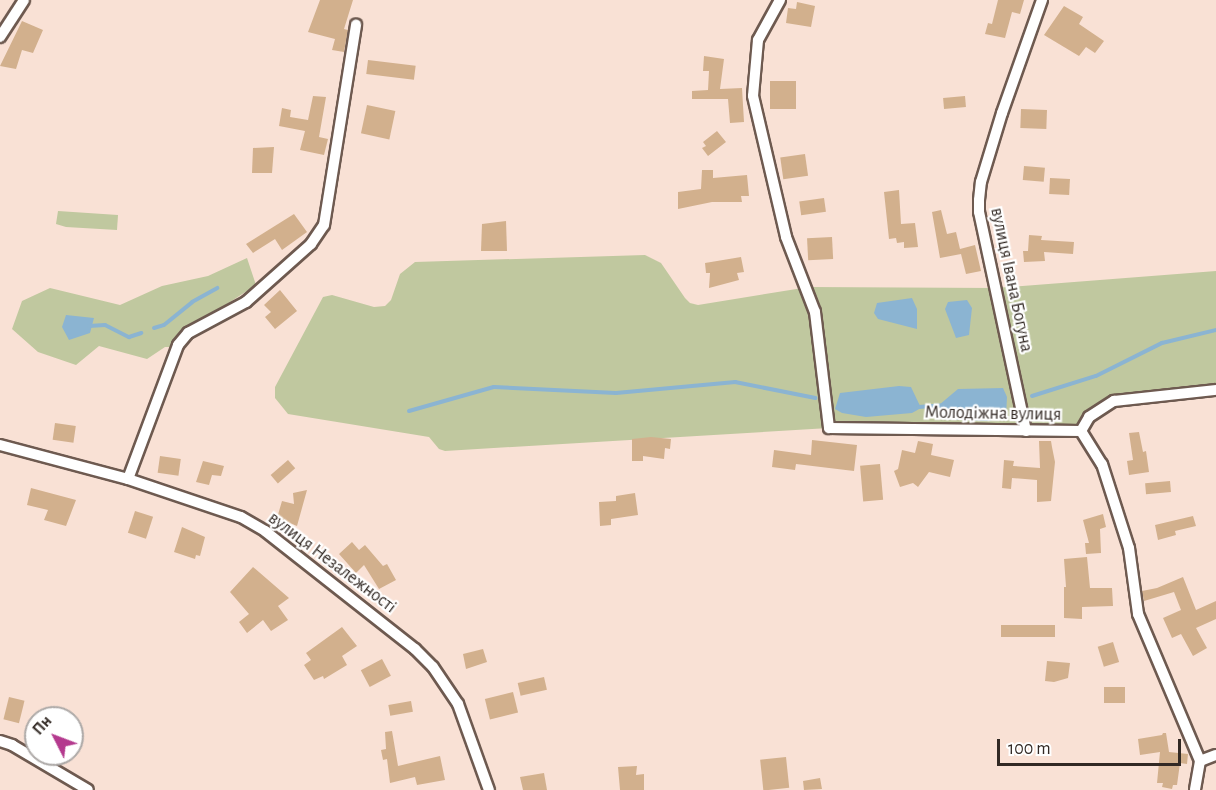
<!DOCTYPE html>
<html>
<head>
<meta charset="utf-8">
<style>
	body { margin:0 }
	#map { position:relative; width:1216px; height:790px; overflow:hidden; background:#f9e1d5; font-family:"Alegreya Sans",sans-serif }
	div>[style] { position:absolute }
	.green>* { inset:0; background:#c0c89f }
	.water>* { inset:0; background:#8bb4d2 }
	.stream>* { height:4px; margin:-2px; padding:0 2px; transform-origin:2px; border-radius:2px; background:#8bb4d2 }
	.building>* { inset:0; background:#d2b08d; transform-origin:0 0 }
	.roads { filter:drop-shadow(2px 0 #6e5a50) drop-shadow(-2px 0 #6e5a50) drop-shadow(0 2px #6e5a50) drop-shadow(0 -2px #6e5a50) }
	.street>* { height:10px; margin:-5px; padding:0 5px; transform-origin:5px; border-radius:5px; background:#fff }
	span { translate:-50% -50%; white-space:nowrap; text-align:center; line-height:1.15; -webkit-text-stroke:4.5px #fff; paint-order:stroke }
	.street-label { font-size:18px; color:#322924 }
	.north { position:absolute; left:24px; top:706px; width:60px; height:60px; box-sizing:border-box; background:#fff; border:2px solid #ada9a7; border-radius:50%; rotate:312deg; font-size:16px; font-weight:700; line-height:24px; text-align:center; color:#322924 }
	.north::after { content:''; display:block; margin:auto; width:21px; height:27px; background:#b43a8e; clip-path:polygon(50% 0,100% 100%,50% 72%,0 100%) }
	.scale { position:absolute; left:997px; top:739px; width:184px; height:27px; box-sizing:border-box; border:3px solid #322924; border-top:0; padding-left:8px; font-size:18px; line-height:21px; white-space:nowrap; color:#322924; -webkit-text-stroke:4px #fff; paint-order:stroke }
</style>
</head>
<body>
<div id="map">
	<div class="green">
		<i style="clip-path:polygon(58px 211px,118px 215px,117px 230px,66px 227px,56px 224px)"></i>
		<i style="clip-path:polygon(645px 255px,661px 263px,685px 298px,690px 303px,698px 305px,809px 287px,995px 288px,1216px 271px,1216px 390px,1114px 401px,1081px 431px,829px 428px,445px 451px,439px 449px,429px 437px,288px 414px,275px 398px,275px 387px,323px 297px,332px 295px,374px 307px,385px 306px,391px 300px,400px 274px,415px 262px)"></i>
		<i style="clip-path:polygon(247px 258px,256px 285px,201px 321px,185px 347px,165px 347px,147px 359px,99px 346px,76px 365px,38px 352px,12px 329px,22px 301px,50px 288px,120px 305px,162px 286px,208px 276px)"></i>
	</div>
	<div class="water">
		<i style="clip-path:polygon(912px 298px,917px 309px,917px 329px,878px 319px,874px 313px,877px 303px)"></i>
		<i style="clip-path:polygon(967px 300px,972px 308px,969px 335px,956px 338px,945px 309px,948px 302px)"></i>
		<i style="clip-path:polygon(66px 315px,94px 318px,90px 333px,69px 340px,62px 327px)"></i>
		<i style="clip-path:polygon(899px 386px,911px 387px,921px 408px,912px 413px,866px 417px,842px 413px,835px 409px,840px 393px)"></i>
		<i style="clip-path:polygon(1003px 388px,1007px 397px,1006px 417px,988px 421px,943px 419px,939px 405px,958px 389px)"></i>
	</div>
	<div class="stream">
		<i style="left:89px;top:326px;width:16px;rotate:-4deg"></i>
		<i style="left:105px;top:325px;width:27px;rotate:27deg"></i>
		<i style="left:129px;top:337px;width:13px;rotate:-18deg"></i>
		<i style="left:154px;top:328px;width:10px;rotate:-17deg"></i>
		<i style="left:164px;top:325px;width:36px;rotate:-39deg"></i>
		<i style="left:192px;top:302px;width:29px;rotate:-29deg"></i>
		<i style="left:1032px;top:396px;width:67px;rotate:-17.4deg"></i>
		<i style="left:1096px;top:376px;width:74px;rotate:-26.6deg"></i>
		<i style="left:1162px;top:343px;width:56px;rotate:-13.5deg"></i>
		<i style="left:918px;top:407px;width:26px;rotate:-4deg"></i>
		<i style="left:409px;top:411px;width:88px;rotate:-15.8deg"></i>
		<i style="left:494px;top:387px;width:122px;rotate:2.8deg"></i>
		<i style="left:616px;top:393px;width:120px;rotate:-5.3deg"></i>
		<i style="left:735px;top:382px;width:82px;rotate:11.3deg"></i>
	</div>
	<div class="building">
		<i style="clip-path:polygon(320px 0,353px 0,344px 29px,348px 30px,344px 52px,332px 50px,335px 39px,308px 32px)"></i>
		<i style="clip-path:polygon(998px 0,1024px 0,1020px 14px,1012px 12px,1005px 38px,985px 34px,988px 23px,992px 24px)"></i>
		<i style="clip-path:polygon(797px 2px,815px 6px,811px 27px,786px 23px,788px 8px,796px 9px)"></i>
		<i style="clip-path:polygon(1064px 6px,1083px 17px,1079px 24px,1104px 41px,1095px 53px,1086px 47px,1079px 56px,1044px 35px)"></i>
		<i style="clip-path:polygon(22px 21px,43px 30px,33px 53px,22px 50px,16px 69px,0 66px)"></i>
		<i style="clip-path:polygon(704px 56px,724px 59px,720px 89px,742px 88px,744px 122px,730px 123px,728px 99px,692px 99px,692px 91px,708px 90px,709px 71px,703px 71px)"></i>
		<i style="left:368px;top:60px;width:48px;height:14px;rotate:7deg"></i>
		<i style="left:770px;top:81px;width:26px;height:28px"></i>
		<i style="clip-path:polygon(313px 96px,326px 97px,319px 137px,328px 139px,324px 155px,300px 150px,305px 131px,279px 126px,282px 108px,291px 110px,290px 117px,308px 120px)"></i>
		<i style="left:965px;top:96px;width:11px;height:22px;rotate:85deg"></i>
		<i style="left:367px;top:105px;width:29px;height:29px;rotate:12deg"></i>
		<i style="left:1021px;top:109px;width:26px;height:19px;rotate:2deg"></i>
		<i style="clip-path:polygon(717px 131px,726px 142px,708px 156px,702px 148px,706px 146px,703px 142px)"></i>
		<i style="clip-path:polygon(274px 147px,272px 173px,252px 173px,253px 148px)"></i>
		<i style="left:805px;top:154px;width:22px;height:25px;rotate:82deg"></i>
		<i style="left:1024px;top:166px;width:21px;height:14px;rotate:5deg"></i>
		<i style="clip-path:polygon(702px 170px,713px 170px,713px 178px,747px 175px,749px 196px,741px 196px,742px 202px,712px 202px,678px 209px,678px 192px,701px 189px)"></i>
		<i style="left:1050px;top:178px;width:20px;height:16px;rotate:3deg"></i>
		<i style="clip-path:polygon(899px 190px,901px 224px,915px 223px,918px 247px,904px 248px,904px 242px,897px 243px,896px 238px,889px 239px,884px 192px)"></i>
		<i style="left:824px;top:198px;width:14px;height:25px;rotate:82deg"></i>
		<i style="clip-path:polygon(941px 210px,947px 234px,956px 232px,960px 249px,975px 245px,981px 271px,966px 274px,961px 254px,940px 258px,932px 212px)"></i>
		<i style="clip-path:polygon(294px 214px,307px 232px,282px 250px,275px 239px,253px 253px,246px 244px)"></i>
		<i style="clip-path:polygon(506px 221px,507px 251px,481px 251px,482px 224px)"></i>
		<i style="clip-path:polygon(1029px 235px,1042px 236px,1041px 240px,1074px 242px,1073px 254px,1044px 252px,1045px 261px,1024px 262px,1023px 251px,1028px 251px)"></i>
		<i style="left:832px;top:237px;width:22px;height:25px;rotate:87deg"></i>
		<i style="clip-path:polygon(741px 257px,744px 272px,737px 273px,739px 280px,709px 288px,710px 273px,706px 273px,705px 263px)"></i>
		<i style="clip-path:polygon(280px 290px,297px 311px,275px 329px,265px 317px,271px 312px,264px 305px)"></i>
		<i style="left:55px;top:423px;width:21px;height:17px;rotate:8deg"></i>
		<i style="clip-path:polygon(1139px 432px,1143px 452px,1146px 451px,1149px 472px,1129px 475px,1127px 461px,1133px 460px,1129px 433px)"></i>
		<i style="clip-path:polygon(651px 437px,671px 439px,670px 449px,665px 448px,664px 459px,643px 456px,643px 461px,632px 461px,632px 439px)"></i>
		<i style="clip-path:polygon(812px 440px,857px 445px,854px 471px,796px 464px,795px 470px,772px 467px,774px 450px,811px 455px)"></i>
		<i style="clip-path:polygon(918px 441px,933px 444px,931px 455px,954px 460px,950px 477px,929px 472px,918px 487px,913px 483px,900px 487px,894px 471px,898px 469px,902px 450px,915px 453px)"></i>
		<i style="clip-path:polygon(1039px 441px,1051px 441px,1052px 447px,1055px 462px,1051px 501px,1037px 502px,1037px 480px,1012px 478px,1011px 489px,1002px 488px,1004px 460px,1014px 461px,1013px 466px,1040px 468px)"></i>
		<i style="left:160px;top:456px;width:21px;height:17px;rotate:8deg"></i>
		<i style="left:288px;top:460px;width:11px;height:23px;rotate:49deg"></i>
		<i style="clip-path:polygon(203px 461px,224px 466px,221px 476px,212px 475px,209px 485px,196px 482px)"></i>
		<i style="left:880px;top:464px;width:36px;height:20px;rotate:85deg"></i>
		<i style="left:1170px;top:481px;width:11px;height:25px;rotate:85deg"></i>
		<i style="clip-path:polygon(31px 488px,76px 500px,66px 526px,44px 520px,48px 510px,27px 505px)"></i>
		<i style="clip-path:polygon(307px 490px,297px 526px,277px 518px,282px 501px,294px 504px,293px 493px)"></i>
		<i style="clip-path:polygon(635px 493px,638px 515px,611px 519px,611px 525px,600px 526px,599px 502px,616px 501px,616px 496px)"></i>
		<i style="left:135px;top:511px;width:19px;height:23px;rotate:18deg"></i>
		<i style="clip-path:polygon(1103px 514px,1106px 527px,1100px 529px,1101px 553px,1086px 554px,1085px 543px,1089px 543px,1083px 520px)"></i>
		<i style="clip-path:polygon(1193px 516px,1196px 526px,1175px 531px,1176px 535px,1158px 540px,1155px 525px)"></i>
		<i style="clip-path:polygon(182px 527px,205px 537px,200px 556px,196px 555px,195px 559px,174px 552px)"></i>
		<i style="clip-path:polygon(352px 542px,359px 550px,365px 545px,383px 566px,387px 564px,396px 580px,379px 589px,364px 565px,356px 573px,339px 554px)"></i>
		<i style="clip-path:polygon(1087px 557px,1090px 588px,1112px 588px,1113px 606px,1082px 607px,1082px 619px,1064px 618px,1064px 587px,1066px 587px,1064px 559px)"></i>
		<i style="clip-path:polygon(253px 567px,289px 598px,278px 606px,288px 620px,271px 631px,263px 620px,247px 633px,239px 622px,249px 614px,230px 592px)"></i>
		<i style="clip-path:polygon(1183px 577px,1196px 610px,1216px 601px,1216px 619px,1196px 628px,1207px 648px,1193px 656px,1181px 634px,1172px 638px,1163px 618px,1181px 610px,1174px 592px,1144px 601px,1142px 591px,1157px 588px)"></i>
		<i style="left:1055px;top:625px;width:12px;height:54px;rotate:90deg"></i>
		<i style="clip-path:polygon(342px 627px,357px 646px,342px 656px,347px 665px,324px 679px,323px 676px,314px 680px,304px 665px,311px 660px,306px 653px)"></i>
		<i style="left:1113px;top:642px;width:21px;height:16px;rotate:73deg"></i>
		<i style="clip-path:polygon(483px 649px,487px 662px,466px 669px,463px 654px)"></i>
		<i style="left:382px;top:659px;width:19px;height:24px;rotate:62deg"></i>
		<i style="clip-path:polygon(1047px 661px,1070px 663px,1068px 678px,1054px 682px,1045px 681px)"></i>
		<i style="left:544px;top:677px;width:13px;height:27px;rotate:77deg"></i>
		<i style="left:1104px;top:687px;width:21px;height:16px"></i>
		<i style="left:513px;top:692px;width:21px;height:29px;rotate:76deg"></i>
		<i style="left:9px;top:697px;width:16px;height:23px;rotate:14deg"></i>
		<i style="left:411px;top:701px;width:11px;height:23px;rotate:80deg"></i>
		<i style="clip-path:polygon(392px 731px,398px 766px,440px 756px,445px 780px,417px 785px,415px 777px,390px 783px,387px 759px,383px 760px,381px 750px,386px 749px,385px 732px)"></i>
		<i style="clip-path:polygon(1163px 733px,1166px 733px,1169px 752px,1188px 754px,1187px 764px,1180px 763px,1177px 785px,1173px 785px,1172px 789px,1162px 787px,1163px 783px,1157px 783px,1160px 752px,1140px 755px,1138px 739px,1162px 735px)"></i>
		<i style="left:786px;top:757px;width:31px;height:26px;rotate:84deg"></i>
		<i style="clip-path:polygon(637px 766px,636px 775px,644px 774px,644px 790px,620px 790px,618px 767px)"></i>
		<i style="clip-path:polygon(544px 773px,547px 790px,523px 790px,520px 777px)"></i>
		<i style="clip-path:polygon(820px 778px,822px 789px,804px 790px,803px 781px)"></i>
	</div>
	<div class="roads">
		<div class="street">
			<i style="left:780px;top:0;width:46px;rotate:118.8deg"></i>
			<i style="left:758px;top:40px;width:56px;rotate:95.1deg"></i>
			<i style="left:753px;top:96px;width:145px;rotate:76.8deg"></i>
			<i style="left:786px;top:237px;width:80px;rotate:68.9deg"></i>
			<i style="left:815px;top:312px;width:117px;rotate:83.1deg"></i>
			<i style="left:829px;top:428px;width:252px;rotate:0.7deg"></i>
			<i style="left:1081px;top:431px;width:16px;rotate:-60deg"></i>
			<i style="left:1089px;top:417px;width:30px;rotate:-33deg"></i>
			<i style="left:1114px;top:401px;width:103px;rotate:-6.2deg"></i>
			<i style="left:0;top:37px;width:44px;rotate:-57deg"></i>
			<i style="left:1026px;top:431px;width:224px;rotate:-102.1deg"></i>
			<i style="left:979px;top:212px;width:12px;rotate:-90deg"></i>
			<i style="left:979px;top:200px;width:18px;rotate:-84deg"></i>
			<i style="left:981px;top:182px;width:72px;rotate:-73.1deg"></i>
			<i style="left:1002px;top:113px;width:120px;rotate:-70.5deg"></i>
			<i style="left:1081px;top:431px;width:39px;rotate:58deg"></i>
			<i style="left:1102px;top:464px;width:88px;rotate:72.2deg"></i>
			<i style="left:1129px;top:548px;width:67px;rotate:82.2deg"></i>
			<i style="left:1138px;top:614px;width:160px;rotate:67.1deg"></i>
			<i style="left:1200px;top:761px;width:29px;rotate:100deg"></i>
			<i style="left:0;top:445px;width:132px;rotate:14.9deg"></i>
			<i style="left:128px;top:479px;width:119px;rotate:18.6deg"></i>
			<i style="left:241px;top:517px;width:28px;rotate:30deg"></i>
			<i style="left:265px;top:531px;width:191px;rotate:38.2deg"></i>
			<i style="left:415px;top:649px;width:25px;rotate:45deg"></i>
			<i style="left:433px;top:667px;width:45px;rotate:56deg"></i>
			<i style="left:458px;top:704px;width:91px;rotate:70.2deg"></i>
			<i style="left:128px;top:479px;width:143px;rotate:-69.5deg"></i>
			<i style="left:178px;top:345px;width:16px;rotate:-50deg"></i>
			<i style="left:188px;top:333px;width:66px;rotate:-28.1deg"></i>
			<i style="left:246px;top:302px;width:87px;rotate:-41.7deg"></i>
			<i style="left:311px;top:244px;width:23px;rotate:-56deg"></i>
			<i style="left:324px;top:225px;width:203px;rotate:-80.9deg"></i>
			<i style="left:0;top:741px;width:13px;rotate:18deg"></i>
			<i style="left:12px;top:745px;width:88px;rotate:30.6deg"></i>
			<i style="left:1200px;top:761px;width:17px;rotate:-21deg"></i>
		</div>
	</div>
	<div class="street-label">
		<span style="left:1011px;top:280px;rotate:78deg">вулиця Івана Богуна</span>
		<span style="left:993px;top:414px;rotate:1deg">Молодіжна вулиця</span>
		<span style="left:332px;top:563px;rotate:37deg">вулиця Незалежності</span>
	</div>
	<div class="north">Пн</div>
	<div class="scale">100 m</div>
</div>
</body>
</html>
